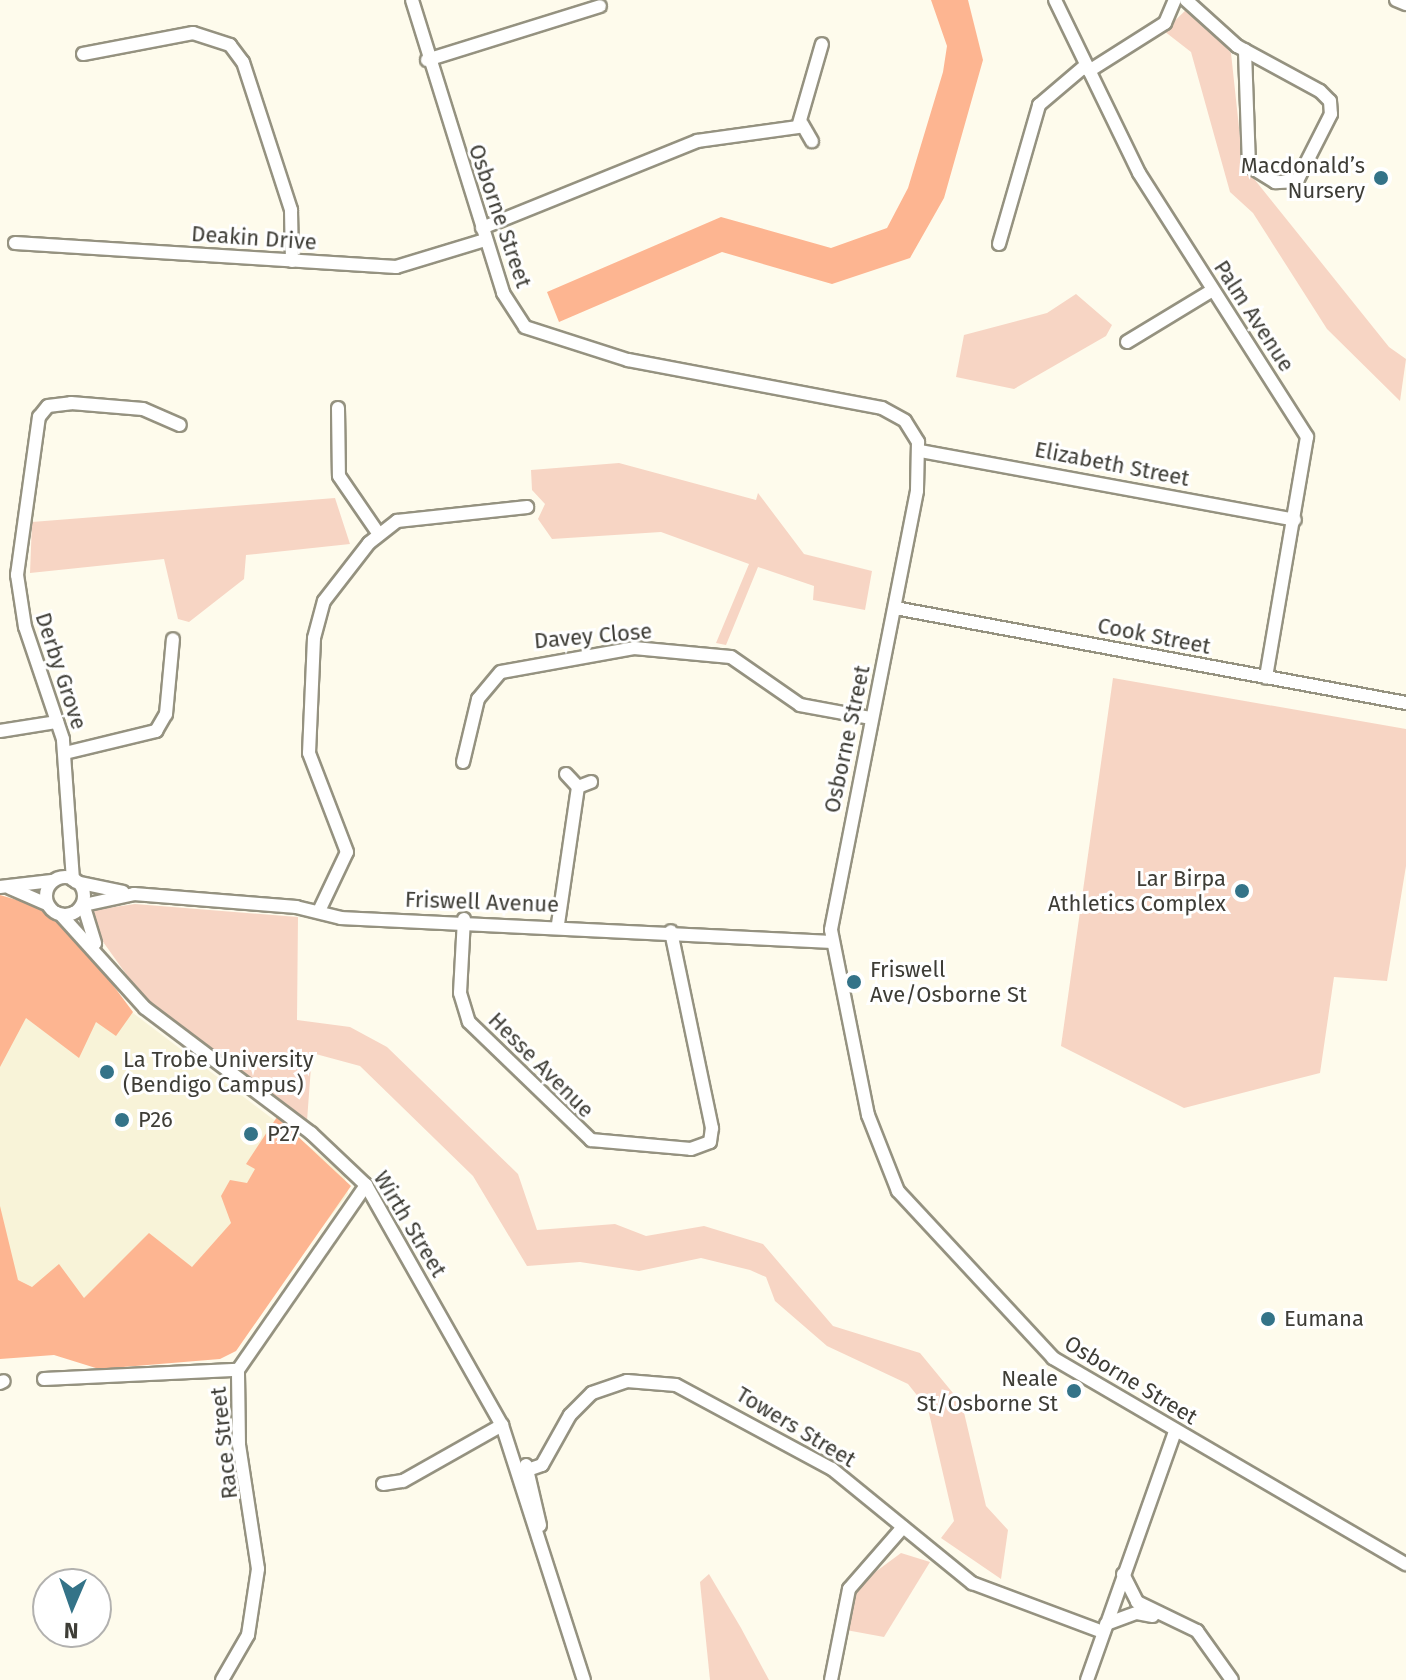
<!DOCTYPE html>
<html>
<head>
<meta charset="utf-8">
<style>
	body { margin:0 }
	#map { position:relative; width:1406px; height:1680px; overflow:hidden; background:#fefbec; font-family:"Fira Sans",sans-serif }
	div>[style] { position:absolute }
	.built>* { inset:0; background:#f8f3d8 }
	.green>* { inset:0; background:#f7d5c4 }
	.forest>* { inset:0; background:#fdb591 }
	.roads { filter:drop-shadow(2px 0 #959280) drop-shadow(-2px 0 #959280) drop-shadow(0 2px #959280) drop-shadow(0 -2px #959280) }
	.minor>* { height:12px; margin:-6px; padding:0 6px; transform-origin:6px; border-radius:6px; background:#fff }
	.minor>.ring { margin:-6px; padding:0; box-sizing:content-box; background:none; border:12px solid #fff; border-radius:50% }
	.dots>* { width:22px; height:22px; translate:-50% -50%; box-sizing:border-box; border:4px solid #fff; border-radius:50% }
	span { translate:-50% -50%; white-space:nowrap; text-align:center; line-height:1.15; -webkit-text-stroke:6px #fff; paint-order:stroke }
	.poi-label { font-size:22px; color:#3e3d36 }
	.right { translate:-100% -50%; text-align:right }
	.left { translate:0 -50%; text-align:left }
	.street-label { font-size:22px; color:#3e3d36 }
	.north { position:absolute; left:32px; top:1568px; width:80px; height:80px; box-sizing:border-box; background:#fff; border:2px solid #b2b1af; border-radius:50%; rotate:182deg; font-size:22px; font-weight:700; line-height:32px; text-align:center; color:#3e3d36 }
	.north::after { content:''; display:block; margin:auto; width:28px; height:36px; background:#347388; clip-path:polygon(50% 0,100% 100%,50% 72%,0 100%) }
</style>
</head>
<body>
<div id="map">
	<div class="built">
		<i style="clip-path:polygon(0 895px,77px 937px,129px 1010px,344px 1173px,348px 1194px,305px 1249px,0 1351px)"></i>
	</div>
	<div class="green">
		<i style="clip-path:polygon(1188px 8px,1231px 53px,1243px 165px,1389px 347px,1406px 359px,1400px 401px,1327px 329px,1253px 213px,1230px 192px,1191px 52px,1164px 31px)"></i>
		<i style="clip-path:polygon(1076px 294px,1112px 325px,1106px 336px,1014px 389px,956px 377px,964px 335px,1047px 313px)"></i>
		<i style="clip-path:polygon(619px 463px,756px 500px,758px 493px,804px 554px,872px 571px,865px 610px,813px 600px,814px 586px,758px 567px,726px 645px,716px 643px,749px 564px,661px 532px,552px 539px,538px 519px,545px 504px,532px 490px,531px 470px)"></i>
		<i style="clip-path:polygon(335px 498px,350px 544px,246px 555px,244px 579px,189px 622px,178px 619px,164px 559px,30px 573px,32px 522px)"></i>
		<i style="clip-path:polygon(1113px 678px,1406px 729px,1406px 866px,1387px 981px,1334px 977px,1320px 1073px,1184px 1108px,1061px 1046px)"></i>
		<i style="clip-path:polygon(135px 904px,298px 917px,297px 1020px,350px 1027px,387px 1047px,518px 1174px,537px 1230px,615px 1224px,646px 1236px,704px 1226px,763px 1244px,833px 1326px,920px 1353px,962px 1404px,986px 1506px,1008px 1530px,1001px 1579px,941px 1538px,954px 1521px,928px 1409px,908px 1384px,827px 1346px,775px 1301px,766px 1277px,750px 1270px,701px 1258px,639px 1271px,580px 1262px,527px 1266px,473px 1176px,360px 1066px,312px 1053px,307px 1121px,141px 995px,96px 932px,94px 910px)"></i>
		<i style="clip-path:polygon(901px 1553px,930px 1562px,884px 1637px,846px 1630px,859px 1584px)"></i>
		<i style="clip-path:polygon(709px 1574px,741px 1628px,769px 1680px,710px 1680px,700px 1582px)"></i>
	</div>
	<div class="forest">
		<i style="clip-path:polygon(931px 0,968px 0,983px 60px,944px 198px,910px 258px,832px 284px,722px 252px,559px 322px,547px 292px,721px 217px,831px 248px,887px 228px,908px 188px,943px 72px,947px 46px)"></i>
		<i style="clip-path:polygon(0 895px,44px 908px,77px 937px,133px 1012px,116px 1036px,96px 1022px,79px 1058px,26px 1018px,0 1067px)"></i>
		<i style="clip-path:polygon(277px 1117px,351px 1186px,236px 1351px,220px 1359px,99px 1369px,54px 1355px,0 1359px,0 1206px,18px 1280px,32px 1287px,59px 1264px,84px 1298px,149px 1233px,192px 1267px,231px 1223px,221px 1196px,230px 1180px,247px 1183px,255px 1169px,246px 1164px)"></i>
	</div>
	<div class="roads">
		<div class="minor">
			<i style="left:412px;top:0;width:307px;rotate:72.7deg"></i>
			<i style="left:503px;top:293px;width:40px;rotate:57.1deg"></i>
			<i style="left:525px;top:327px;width:108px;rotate:17.8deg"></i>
			<i style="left:628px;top:360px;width:258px;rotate:10.7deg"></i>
			<i style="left:882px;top:408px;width:26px;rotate:29deg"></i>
			<i style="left:905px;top:421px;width:25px;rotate:58deg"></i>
			<i style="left:918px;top:442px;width:49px;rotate:91.2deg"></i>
			<i style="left:917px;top:491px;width:447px;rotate:101.1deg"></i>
			<i style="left:831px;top:930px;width:189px;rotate:78.7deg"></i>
			<i style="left:868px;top:1115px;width:82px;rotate:68.5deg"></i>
			<i style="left:898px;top:1191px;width:228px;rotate:47.1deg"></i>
			<i style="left:1053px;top:1358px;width:409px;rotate:30.3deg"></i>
			<i style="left:1055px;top:0;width:192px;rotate:64.1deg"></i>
			<i style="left:1139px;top:173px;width:313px;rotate:57.5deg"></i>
			<i style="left:1307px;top:437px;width:244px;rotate:99.7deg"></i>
			<i style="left:1186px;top:0;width:69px;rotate:42deg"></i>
			<i style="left:1237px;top:46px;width:94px;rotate:28.5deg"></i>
			<i style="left:1320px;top:91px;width:14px;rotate:45deg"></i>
			<i style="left:1330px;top:101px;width:13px;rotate:86deg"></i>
			<i style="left:1331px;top:114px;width:75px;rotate:116.9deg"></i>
			<i style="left:1297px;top:181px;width:22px;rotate:177deg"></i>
			<i style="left:1275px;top:182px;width:31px;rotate:-148deg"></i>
			<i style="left:1249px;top:166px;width:116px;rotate:-92deg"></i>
			<i style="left:1396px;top:0;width:11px;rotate:22deg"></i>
			<i style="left:83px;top:54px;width:112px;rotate:-10.8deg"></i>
			<i style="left:193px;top:33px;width:39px;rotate:18deg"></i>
			<i style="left:230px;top:45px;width:21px;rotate:53deg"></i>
			<i style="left:243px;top:62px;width:156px;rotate:72deg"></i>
			<i style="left:291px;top:210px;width:51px;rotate:88.9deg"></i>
			<i style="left:427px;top:60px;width:181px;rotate:-17.3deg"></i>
			<i style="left:1089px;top:71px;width:90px;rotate:-32.3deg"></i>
			<i style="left:1165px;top:23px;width:25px;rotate:-67deg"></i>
			<i style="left:802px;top:124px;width:20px;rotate:60deg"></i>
			<i style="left:482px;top:228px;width:232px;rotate:-22deg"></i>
			<i style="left:697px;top:141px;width:102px;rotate:-7.9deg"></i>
			<i style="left:798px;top:127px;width:86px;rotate:-73.9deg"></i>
			<i style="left:15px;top:243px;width:382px;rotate:3.6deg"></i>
			<i style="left:396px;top:267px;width:93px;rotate:-16.9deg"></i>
			<i style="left:999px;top:244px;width:145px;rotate:-73.9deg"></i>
			<i style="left:1039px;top:105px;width:62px;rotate:-40.4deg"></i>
			<i style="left:1127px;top:342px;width:100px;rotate:-31.2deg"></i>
			<i style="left:338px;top:408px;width:68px;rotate:89.2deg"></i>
			<i style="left:339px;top:476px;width:69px;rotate:55.6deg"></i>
			<i style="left:920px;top:451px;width:381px;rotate:10.4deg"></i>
			<i style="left:895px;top:608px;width:520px;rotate:10.53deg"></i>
			<i style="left:0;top:731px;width:58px;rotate:-9deg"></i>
			<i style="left:65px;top:753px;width:94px;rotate:-13.6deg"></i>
			<i style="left:156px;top:731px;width:20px;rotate:-60deg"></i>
			<i style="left:166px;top:714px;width:75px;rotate:-84.7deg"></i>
			<i style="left:463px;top:762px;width:65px;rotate:-76.6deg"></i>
			<i style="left:478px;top:699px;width:35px;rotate:-50deg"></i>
			<i style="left:501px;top:672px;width:135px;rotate:-10.2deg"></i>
			<i style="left:634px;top:648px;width:97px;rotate:5.3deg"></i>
			<i style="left:731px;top:657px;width:84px;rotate:34.8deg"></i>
			<i style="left:800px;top:705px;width:71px;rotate:10.5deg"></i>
			<i style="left:566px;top:774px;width:18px;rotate:47deg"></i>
			<i style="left:578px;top:787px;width:14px;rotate:-21deg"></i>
			<i class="ring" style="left:46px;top:877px;width:26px;height:26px"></i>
			<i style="left:73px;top:880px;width:141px;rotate:-94.1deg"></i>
			<i style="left:63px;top:739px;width:118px;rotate:-108.7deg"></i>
			<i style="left:25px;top:627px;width:53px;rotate:-98.7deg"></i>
			<i style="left:17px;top:575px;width:160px;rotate:-82.1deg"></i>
			<i style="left:39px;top:417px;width:14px;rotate:-51deg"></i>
			<i style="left:48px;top:406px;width:23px;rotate:-7deg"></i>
			<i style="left:71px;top:403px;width:72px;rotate:4.8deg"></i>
			<i style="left:143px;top:409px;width:40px;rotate:23.4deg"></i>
			<i style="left:76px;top:882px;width:48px;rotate:12deg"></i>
			<i style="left:0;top:887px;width:52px;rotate:-6.6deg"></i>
			<i style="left:10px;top:888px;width:40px;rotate:23.4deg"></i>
			<i style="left:84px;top:905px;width:51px;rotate:-12.4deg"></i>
			<i style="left:134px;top:894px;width:163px;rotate:4.6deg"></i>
			<i style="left:296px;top:907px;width:46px;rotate:13.7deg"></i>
			<i style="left:341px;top:918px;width:491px;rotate:2.8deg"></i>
			<i style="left:84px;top:907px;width:38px;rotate:73deg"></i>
			<i style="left:319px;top:911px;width:65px;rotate:-64.6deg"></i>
			<i style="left:347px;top:852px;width:106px;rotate:-111deg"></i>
			<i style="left:309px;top:753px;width:115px;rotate:-87.5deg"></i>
			<i style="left:314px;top:638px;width:38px;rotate:-75deg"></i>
			<i style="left:324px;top:601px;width:73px;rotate:-52.2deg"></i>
			<i style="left:369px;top:543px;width:36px;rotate:-38deg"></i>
			<i style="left:397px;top:521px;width:131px;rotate:-6.1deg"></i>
			<i style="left:61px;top:915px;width:125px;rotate:47.9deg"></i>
			<i style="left:145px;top:1008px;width:208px;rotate:37deg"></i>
			<i style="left:311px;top:1133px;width:76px;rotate:43.4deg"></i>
			<i style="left:366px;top:1185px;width:276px;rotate:60.5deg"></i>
			<i style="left:502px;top:1425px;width:268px;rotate:72.2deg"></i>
			<i style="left:464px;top:919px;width:74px;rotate:93.1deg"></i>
			<i style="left:460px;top:993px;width:30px;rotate:73deg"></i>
			<i style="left:469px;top:1022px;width:170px;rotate:44deg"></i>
			<i style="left:591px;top:1140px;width:100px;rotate:5.1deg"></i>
			<i style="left:691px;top:1149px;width:20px;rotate:-20deg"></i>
			<i style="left:710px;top:1142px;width:14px;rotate:-82deg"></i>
			<i style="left:712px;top:1128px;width:201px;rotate:-101.8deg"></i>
			<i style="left:558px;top:924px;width:138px;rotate:-81.7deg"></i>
			<i style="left:44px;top:1379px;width:194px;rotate:-2.7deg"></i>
			<i style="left:0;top:1383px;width:4px;rotate:-27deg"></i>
			<i style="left:526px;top:1465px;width:62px;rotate:76.9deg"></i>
			<i style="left:519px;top:1473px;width:24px;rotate:-19deg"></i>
			<i style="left:542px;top:1465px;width:57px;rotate:-60.8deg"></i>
			<i style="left:570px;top:1415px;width:31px;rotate:-45deg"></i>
			<i style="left:592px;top:1393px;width:37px;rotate:-19deg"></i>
			<i style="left:627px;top:1381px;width:49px;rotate:4.7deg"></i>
			<i style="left:676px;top:1385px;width:177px;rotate:28.3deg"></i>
			<i style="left:832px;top:1469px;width:181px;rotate:39.2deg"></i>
			<i style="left:972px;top:1583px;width:140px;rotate:20.5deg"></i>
			<i style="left:383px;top:1484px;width:20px;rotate:-9deg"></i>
			<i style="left:403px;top:1481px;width:114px;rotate:-29.5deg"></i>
			<i style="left:1123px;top:1574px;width:31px;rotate:63deg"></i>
			<i style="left:1137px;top:1602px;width:67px;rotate:25.8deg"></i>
			<i style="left:1197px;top:1631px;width:60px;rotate:54.5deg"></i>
			<i style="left:1106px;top:1624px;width:33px;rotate:-20deg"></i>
			<i style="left:1137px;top:1613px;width:16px;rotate:11deg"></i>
			<i style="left:222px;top:1680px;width:52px;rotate:-60deg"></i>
			<i style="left:248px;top:1635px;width:67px;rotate:-81.4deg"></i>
			<i style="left:258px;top:1569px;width:125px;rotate:-98.7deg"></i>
			<i style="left:239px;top:1445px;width:75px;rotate:-90.8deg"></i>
			<i style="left:238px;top:1370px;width:225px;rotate:-55.3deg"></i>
			<i style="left:831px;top:1680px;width:93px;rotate:-78.8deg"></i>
			<i style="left:849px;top:1589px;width:82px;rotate:-48.9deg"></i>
			<i style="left:1087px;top:1680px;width:264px;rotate:-70.5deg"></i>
		</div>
	</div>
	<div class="dots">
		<i style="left:1381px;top:178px;background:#347388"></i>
		<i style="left:1242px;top:891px;background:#347388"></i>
		<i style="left:854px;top:982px;background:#347388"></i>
		<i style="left:107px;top:1072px;background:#347388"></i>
		<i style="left:122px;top:1120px;background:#347388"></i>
		<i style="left:251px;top:1134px;background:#347388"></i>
		<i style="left:1268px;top:1319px;background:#347388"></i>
		<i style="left:1074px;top:1391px;background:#347388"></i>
	</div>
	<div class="poi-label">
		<span class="right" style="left:1365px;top:178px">Macdonald’s<br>Nursery</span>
		<span class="right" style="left:1226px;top:891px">Lar Birpa<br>Athletics Complex</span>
		<span class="left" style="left:870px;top:982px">Friswell<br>Ave/Osborne St</span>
		<span class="left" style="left:123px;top:1072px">La Trobe University<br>(Bendigo Campus)</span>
		<span class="left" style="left:138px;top:1120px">P26</span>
		<span class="left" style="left:267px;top:1134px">P27</span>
		<span class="left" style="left:1284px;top:1319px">Eumana</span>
		<span class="right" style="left:1058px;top:1391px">Neale<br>St/Osborne St</span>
	</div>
	<div class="street-label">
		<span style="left:500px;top:216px;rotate:71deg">Osborne Street</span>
		<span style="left:254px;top:238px;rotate:4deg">Deakin Drive</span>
		<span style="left:1254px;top:316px;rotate:57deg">Palm Avenue</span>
		<span style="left:1112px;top:464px;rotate:11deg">Elizabeth Street</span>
		<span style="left:593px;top:636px;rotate:-5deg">Davey Close</span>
		<span style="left:1154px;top:636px;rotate:11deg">Cook Street</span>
		<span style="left:61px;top:671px;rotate:72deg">Derby Grove</span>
		<span style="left:847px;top:739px;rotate:-78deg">Osborne Street</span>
		<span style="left:482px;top:902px;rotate:2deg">Friswell Avenue</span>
		<span style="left:541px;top:1065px;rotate:45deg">Hesse Avenue</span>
		<span style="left:410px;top:1224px;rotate:59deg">Wirth Street</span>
		<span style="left:1131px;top:1380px;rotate:31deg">Osborne Street</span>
		<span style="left:796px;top:1427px;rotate:31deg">Towers Street</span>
		<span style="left:224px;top:1443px;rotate:-96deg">Race Street</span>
	</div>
	<div class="north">N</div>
</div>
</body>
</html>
